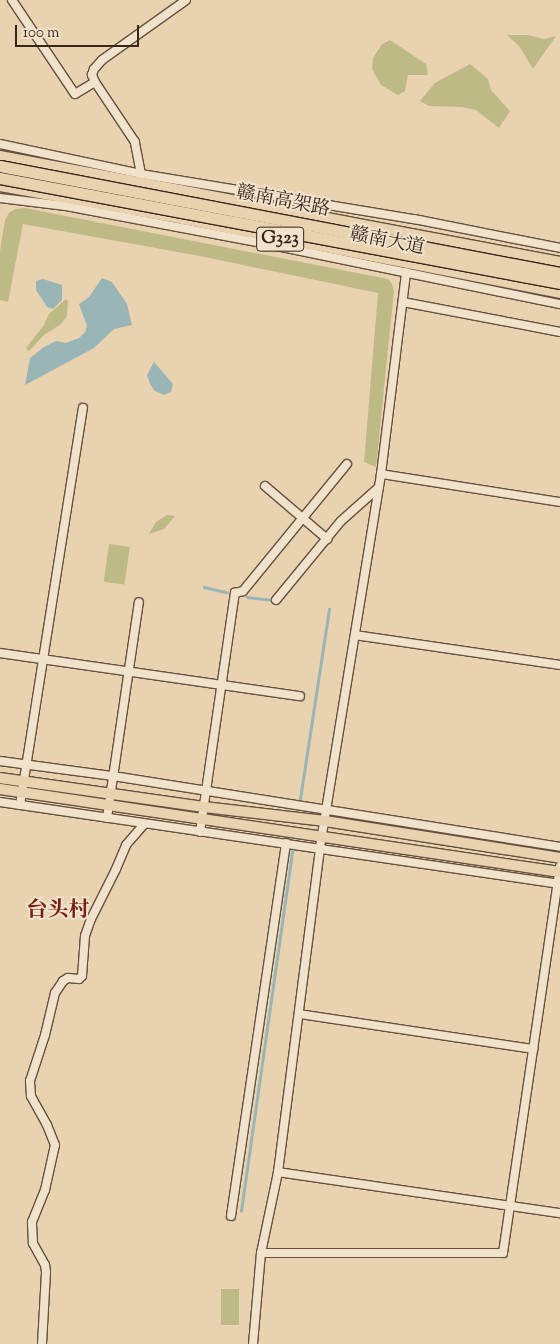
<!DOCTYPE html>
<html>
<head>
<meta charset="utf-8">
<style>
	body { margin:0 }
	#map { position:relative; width:560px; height:1344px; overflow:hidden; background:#e9d2b0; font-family:"Sorts Mill Goudy","Noto Serif SC",serif }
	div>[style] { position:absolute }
	.green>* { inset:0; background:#bdba86; transform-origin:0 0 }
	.water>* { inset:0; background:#9ab5b5 }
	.stream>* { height:2.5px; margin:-1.25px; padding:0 1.25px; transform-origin:1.25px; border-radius:1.25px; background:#9ab5b5 }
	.roads { filter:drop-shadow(1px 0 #65503f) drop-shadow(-1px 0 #65503f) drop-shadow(0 1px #65503f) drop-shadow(0 -1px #65503f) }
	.minor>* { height:8px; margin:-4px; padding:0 4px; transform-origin:4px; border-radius:4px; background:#f1e2cc }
	.major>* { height:10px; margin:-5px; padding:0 5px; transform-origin:5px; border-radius:5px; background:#e9d2b0 }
	.bridges { filter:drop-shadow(1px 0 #392419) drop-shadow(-1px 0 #392419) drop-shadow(0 1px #392419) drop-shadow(0 -1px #392419) }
	.highway-bridge>* { height:11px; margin:-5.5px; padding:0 5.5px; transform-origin:5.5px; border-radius:5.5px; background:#e9d2b0 }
	span { translate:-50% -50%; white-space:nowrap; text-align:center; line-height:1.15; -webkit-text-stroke:4px #f1e2cc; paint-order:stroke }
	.shield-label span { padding:1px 4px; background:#f1e2cc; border:1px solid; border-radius:4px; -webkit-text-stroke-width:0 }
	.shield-label { font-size:18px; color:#392419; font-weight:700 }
	.street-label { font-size:19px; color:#392419 }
	.quarter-label { font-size:21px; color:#7a1f14; font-weight:700 }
	.scale { position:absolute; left:15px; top:25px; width:124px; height:22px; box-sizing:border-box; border:2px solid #392419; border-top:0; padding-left:6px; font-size:15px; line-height:18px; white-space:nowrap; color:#392419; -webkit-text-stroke:4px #f1e2cc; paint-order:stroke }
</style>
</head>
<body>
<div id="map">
	<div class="green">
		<i style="clip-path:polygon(507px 35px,528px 35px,544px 39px,556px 36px,533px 69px,519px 46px)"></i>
		<i style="clip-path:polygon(390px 40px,426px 64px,428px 75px,408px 75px,405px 91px,398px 95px,381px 85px,372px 69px,373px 58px,382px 44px)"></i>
		<i style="clip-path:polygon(470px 64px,488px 79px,491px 90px,510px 111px,499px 128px,476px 110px,462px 107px,429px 106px,420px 101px,435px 83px)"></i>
		<i style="clip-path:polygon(25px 208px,388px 279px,392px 284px,394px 290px,376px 467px,364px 462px,378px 293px,200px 256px,23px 224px,8px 302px,0 300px,0 251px,5px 220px,9px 213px,15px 209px)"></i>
		<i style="clip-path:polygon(66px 299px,68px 301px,67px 316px,61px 324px,44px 335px,29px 351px,26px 348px,44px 325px,49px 314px)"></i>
		<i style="clip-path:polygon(167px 515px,175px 516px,164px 529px,149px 534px,156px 522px)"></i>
		<i style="left:109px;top:544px;width:21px;height:38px;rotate:8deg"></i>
		<i style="left:221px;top:1289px;width:18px;height:36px"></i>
	</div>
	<div class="water">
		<i style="clip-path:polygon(102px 278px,112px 282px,127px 304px,132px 325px,114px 329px,94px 348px,25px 385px,30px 358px,44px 347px,56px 341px,66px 343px,79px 338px,85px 332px,87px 326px,79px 304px,89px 297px)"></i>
		<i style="clip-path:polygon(43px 279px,62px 285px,62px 300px,53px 309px,47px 307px,36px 290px,36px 281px)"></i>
		<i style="clip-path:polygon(154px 362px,173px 384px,171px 392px,164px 395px,155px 391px,150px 384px,147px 375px)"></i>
	</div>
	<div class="stream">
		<i style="left:204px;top:587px;width:23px;rotate:13deg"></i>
		<i style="left:247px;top:597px;width:33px;rotate:7deg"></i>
		<i style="left:300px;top:799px;width:192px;rotate:-81.3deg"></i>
		<i style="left:241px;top:1211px;width:363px;rotate:-81.9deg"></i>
	</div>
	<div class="roads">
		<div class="minor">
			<i style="left:12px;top:0;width:113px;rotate:56.2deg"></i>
			<i style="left:75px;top:94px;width:23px;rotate:-31deg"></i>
			<i style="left:0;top:144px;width:144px;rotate:12deg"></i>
			<i style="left:141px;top:174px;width:277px;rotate:9.4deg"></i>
			<i style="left:414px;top:219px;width:149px;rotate:11.2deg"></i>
			<i style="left:141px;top:174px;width:33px;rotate:-101deg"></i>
			<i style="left:135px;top:142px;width:72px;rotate:-123.7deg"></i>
			<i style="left:95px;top:82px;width:8px;rotate:-113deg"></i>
			<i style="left:92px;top:75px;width:6px;rotate:-72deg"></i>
			<i style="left:94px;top:69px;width:12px;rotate:-48deg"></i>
			<i style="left:102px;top:60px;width:103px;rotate:-35.5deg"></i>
			<i style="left:0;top:198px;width:66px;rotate:6.9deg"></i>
			<i style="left:66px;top:206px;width:205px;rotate:10.7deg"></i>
			<i style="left:267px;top:244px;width:299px;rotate:11.6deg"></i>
			<i style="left:403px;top:302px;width:160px;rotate:10.8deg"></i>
			<i style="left:381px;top:474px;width:181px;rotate:8.9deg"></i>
			<i style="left:265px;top:486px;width:82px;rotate:40.5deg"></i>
			<i style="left:276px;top:600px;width:102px;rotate:-50.6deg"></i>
			<i style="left:341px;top:521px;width:50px;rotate:-41.7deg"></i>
			<i style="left:355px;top:635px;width:207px;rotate:8.3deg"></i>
			<i style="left:0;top:653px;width:303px;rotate:8.2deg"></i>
			<i style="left:0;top:761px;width:114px;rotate:7.6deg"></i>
			<i style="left:113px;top:776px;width:453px;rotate:9deg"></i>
			<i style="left:0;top:802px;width:566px;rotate:8.33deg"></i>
			<i style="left:20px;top:805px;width:402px;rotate:-81deg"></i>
			<i style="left:107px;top:818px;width:218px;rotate:-81.6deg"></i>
			<i style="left:200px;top:832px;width:242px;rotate:-81.7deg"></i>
			<i style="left:235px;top:593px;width:8px;rotate:-14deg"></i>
			<i style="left:243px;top:591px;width:164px;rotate:-50.7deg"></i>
			<i style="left:299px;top:1014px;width:237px;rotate:8.5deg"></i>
			<i style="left:278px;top:1172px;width:285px;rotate:8.3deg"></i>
			<i style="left:231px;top:1216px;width:377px;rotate:-81.6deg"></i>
			<i style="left:261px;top:1253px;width:242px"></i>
			<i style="left:503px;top:1253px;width:391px;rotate:-81.6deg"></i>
			<i style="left:42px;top:1344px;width:72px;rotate:-86.8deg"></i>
			<i style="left:46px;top:1272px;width:7px;rotate:-98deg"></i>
			<i style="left:45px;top:1265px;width:25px;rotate:-119deg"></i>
			<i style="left:33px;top:1243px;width:21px;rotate:-93deg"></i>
			<i style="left:32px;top:1222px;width:35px;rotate:-68deg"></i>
			<i style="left:45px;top:1190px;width:46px;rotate:-77.5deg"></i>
			<i style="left:55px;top:1145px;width:22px;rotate:-112deg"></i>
			<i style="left:47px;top:1125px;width:33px;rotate:-119deg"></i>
			<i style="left:31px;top:1096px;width:15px;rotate:-94deg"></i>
			<i style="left:30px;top:1081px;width:48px;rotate:-71.9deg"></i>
			<i style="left:45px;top:1035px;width:43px;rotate:-76.6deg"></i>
			<i style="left:55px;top:993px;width:14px;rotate:-56deg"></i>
			<i style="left:63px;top:981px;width:6px;rotate:-31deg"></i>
			<i style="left:68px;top:978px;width:11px;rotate:5deg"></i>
			<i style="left:79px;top:979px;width:4px;rotate:-45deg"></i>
			<i style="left:82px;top:976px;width:40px;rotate:-85.7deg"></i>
			<i style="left:85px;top:936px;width:18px;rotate:-71deg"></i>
			<i style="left:91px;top:919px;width:56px;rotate:-63.4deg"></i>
			<i style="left:116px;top:869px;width:26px;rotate:-67deg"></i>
			<i style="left:126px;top:845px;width:28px;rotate:-49deg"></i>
			<i style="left:253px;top:1344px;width:91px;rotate:-85deg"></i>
			<i style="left:261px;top:1253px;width:83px;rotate:-78.1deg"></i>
			<i style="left:278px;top:1172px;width:328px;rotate:-82.6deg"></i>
			<i style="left:320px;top:847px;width:378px;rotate:-80.7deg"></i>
			<i style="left:381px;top:474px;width:203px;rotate:-82.9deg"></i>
		</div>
		<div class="major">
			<i style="left:0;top:156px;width:570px;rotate:10.72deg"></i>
			<i style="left:0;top:186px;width:186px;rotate:10.2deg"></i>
			<i style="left:183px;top:219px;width:384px;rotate:11.1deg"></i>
			<i style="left:0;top:778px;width:206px;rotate:8.1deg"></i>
			<i style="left:204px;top:807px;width:122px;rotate:6.6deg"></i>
			<i style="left:325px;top:821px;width:238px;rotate:8.9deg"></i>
			<i style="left:0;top:789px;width:566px;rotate:8.43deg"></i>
		</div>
	</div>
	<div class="bridges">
		<div class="highway-bridge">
			<i style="left:0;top:166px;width:570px;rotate:10.82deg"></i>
			<i style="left:0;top:178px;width:570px;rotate:10.62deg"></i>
		</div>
	</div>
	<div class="shield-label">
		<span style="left:280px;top:239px">G323</span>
	</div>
	<div class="street-label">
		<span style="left:283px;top:202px;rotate:11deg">赣南高架路</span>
		<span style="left:387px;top:242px;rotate:11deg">赣南大道</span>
	</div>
	<div class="quarter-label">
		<span style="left:58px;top:911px">台头村</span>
	</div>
	<div class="scale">100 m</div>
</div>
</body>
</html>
